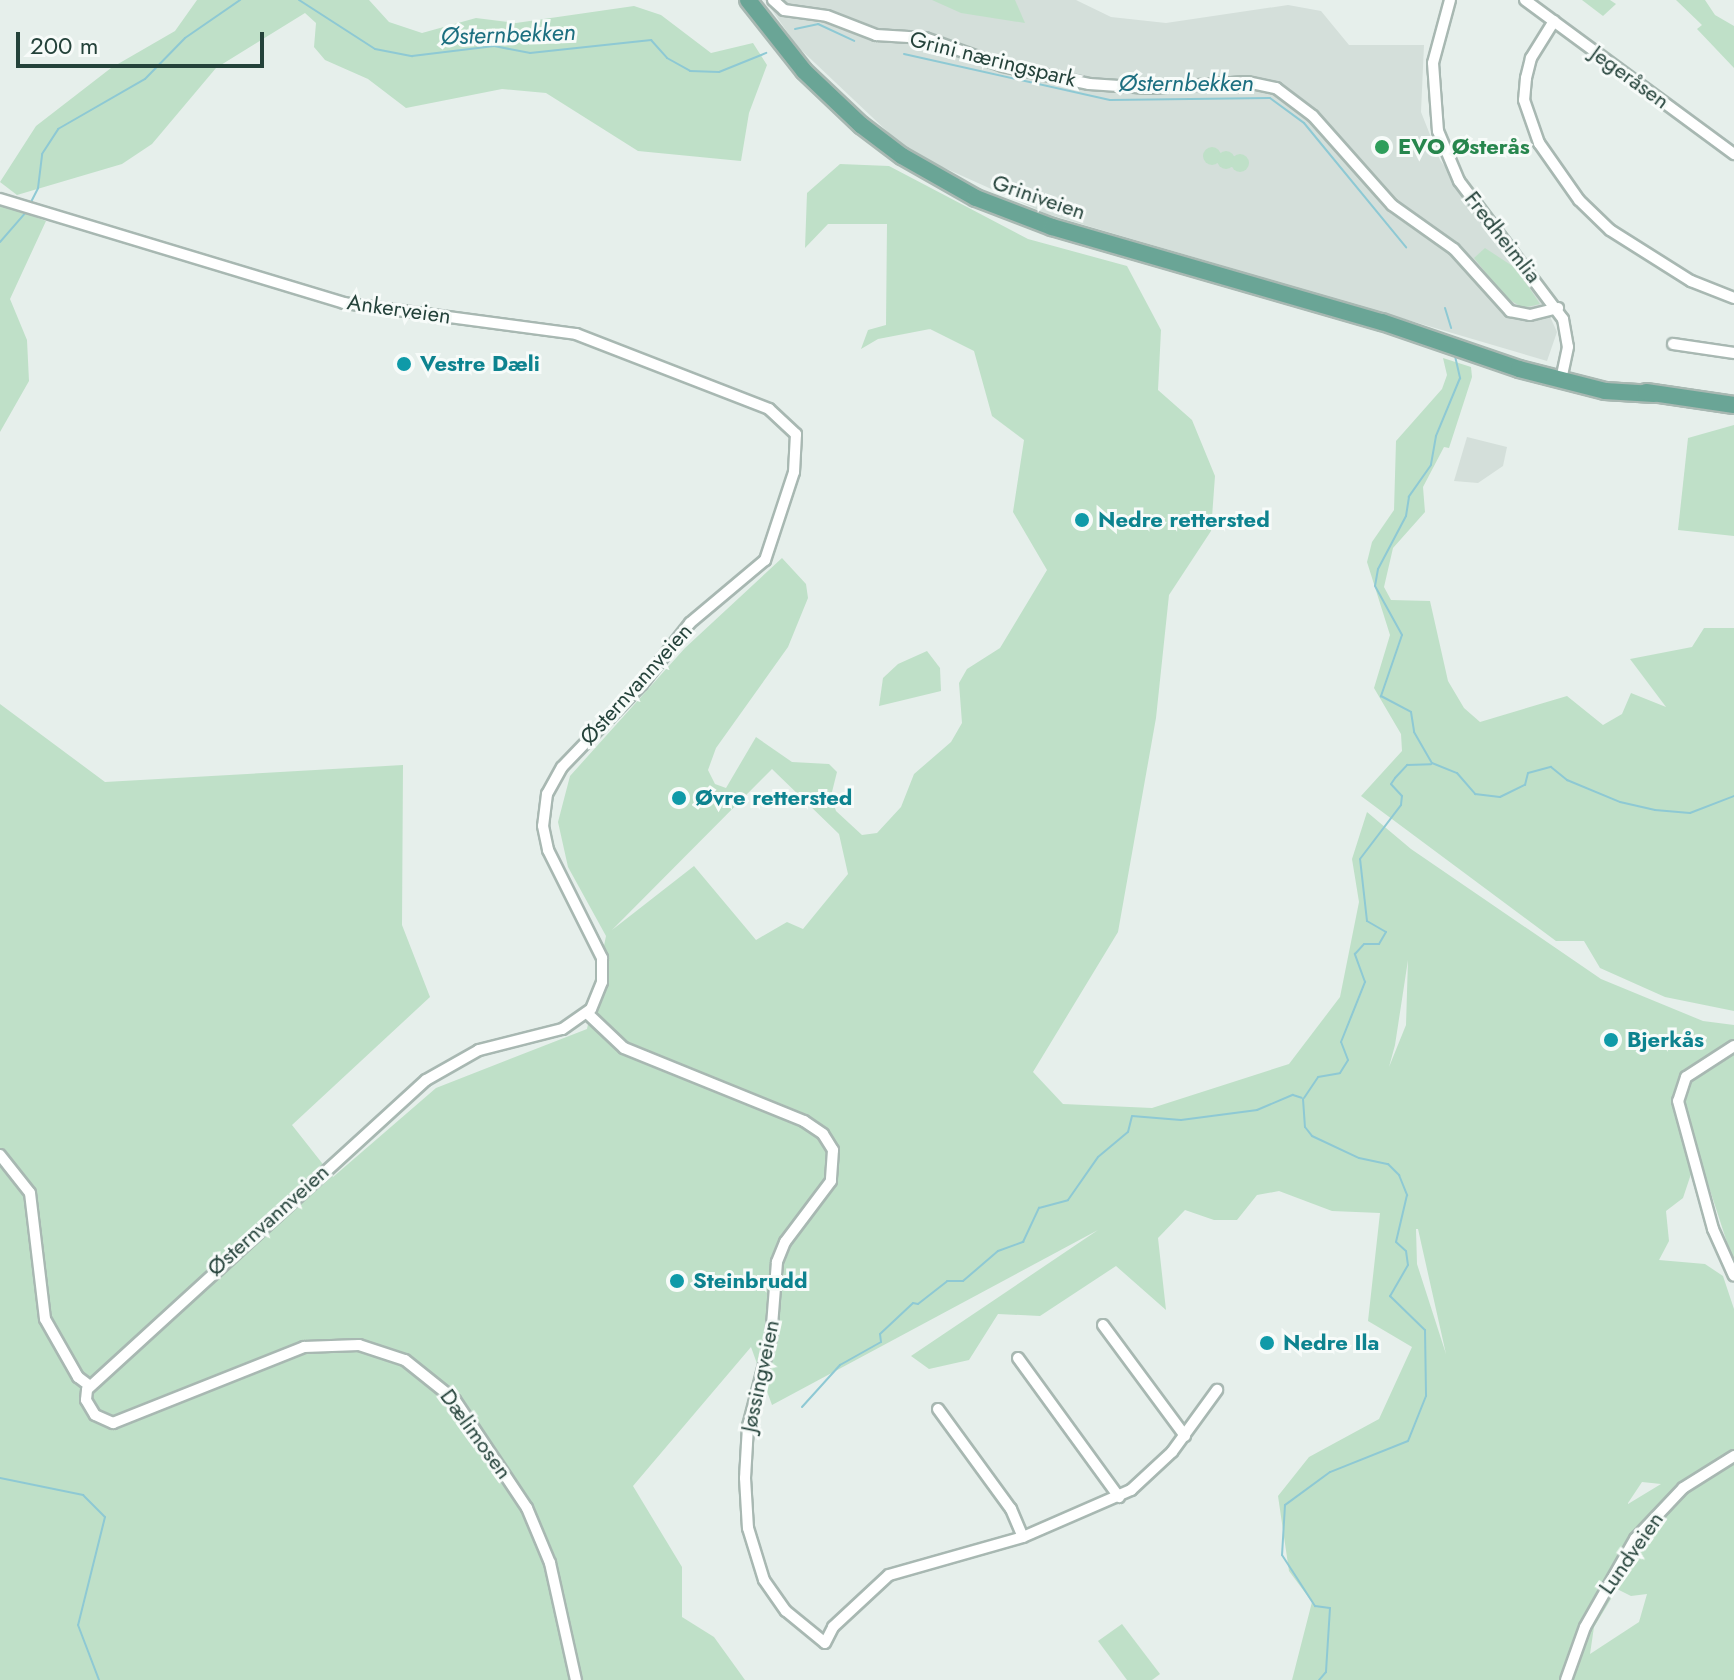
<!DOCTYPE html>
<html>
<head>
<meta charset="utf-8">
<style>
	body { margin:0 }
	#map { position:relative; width:1734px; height:1680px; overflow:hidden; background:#e6efeb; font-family:Jost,sans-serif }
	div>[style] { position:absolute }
	.built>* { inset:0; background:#d4dfda }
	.green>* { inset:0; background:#bfe0c8 }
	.round { border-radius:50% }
	.stream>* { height:2px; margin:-1px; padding:0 1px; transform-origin:1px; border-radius:1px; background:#8ec9d4 }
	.roads { filter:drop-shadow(2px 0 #a8b8b2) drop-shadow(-2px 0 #a8b8b2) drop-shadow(0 2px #a8b8b2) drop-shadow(0 -2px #a8b8b2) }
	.minor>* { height:10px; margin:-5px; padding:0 5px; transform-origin:5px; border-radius:5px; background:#fff }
	.primary>* { height:16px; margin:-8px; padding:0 8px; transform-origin:8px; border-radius:8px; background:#6aa596 }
	.dots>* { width:22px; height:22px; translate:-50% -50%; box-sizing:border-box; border:4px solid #f7fbf9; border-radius:50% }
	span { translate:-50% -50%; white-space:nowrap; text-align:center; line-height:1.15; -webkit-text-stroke:6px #f7fbf9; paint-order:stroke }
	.street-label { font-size:22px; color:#24423a }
	.leisure-label { font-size:22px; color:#27864d; font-weight:700 }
	.left { translate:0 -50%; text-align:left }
	.culture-label { font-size:22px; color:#0d838f; font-weight:700 }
	.water-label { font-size:24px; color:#1c6f80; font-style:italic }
	.scale { position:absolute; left:16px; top:32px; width:248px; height:36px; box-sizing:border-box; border:4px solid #24423a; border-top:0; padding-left:10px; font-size:24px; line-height:28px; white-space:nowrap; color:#24423a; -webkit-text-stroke:6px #f7fbf9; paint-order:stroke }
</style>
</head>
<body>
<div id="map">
	<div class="built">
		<i style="clip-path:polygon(765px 0,1076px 0,1111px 17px,1166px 23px,1288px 5px,1321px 11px,1349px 45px,1424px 45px,1421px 112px,1440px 160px,1539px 292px,1557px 332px,1547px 361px,1047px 214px,909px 152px,797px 46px)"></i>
		<i style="clip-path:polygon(1467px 437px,1507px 447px,1503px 466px,1478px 483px,1454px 481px)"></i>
	</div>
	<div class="green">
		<i style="clip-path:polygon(197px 0,369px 0,389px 22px,422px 33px,476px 18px,516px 23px,634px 6px,661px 15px,711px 53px,753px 43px,767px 65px,749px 113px,741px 161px,638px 151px,546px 93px,502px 89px,406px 108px,368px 79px,325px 60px,314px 47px,316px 23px,305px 13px,216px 68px,152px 144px,122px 164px,17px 195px,0 182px,36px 126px,111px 68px,175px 31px)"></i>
		<i style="clip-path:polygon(932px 0,1015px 0,1025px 23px,961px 13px)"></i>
		<i style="clip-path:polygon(1582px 0,1610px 0,1616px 4px,1603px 16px)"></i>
		<i style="clip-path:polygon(1676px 0,1705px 0,1715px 15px,1734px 26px,1734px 68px,1697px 29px,1702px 25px)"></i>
		<i class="round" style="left:1203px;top:147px;width:18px;height:18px"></i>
		<i class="round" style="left:1217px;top:151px;width:18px;height:18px"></i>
		<i class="round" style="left:1231px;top:154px;width:18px;height:18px"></i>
		<i style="clip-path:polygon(evenodd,840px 164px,889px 166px,1028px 239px,1127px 266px,1161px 330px,1158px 390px,1192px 420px,1215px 476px,1211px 531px,1169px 595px,1156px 718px,1118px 932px,1033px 1072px,1063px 1104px,1152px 1108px,1289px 1064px,1340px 997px,1359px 902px,1352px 859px,1367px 812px,1411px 849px,1601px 979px,1703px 1021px,1734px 1025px,1734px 1264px,1682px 1104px,1695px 1162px,1683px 1198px,1666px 1211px,1669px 1241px,1659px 1260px,1705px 1264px,1723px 1276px,1734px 1309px,1734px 1680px,1292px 1680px,1312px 1602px,1289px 1571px,1278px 1496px,1309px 1457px,1379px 1419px,1412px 1347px,1368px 1321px,1380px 1213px,1332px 1211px,1279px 1191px,1257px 1195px,1237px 1220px,1214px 1220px,1185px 1210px,1158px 1238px,1166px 1310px,1116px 1266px,1040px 1316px,998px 1314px,969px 1360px,929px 1369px,911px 1356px,1098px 1230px,772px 1405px,751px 1347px,633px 1486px,682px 1567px,682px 1617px,714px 1637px,745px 1680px,0 1680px,0 704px,105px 782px,403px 765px,402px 925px,430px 997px,292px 1125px,333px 1177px,436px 1088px,587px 1029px,606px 936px,568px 867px,558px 822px,570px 776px,685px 648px,782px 558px,806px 584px,808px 598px,788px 647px,716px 748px,708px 770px,715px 784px,726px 788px,756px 737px,792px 762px,829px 764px,837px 772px,831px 796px,836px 811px,862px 835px,877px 833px,901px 807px,914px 774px,951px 742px,962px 723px,959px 683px,967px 669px,1000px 648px,1047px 570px,1013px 512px,1024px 440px,992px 416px,974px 351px,930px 329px,878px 339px,861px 349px,868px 330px,886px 325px,887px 224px,828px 224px,805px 248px,807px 193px,840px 164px,772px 769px,839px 834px,848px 874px,803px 929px,787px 922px,756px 940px,694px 866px,612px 930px,772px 769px,840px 164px,1408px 960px,1406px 1025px,1389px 1067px,1395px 1045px,1408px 960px,840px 164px,1416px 1229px,1418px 1229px,1446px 1354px,1417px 1264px,1416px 1229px,840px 164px,1642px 1482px,1661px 1484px,1628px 1504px,1628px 1503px,1642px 1482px,840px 164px,1617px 1589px,1631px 1596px,1647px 1594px,1639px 1622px,1590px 1654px,1594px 1627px,1617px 1589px)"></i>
		<i style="clip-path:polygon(0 204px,46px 221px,10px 299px,27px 340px,29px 381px,0 432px)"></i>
		<i style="clip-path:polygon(1485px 248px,1517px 269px,1540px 304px,1523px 308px,1505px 297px,1474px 258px)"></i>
		<i style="clip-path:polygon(1443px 358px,1471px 367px,1472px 377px,1449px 448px,1444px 447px,1423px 487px,1425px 512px,1393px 548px,1384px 587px,1391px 600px,1430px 601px,1448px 681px,1464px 708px,1480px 722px,1567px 696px,1603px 725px,1622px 714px,1631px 693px,1666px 707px,1630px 659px,1692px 647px,1704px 628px,1734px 628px,1734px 1011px,1665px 997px,1600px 968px,1584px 941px,1556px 941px,1361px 796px,1402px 751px,1401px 734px,1374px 688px,1390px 635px,1367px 562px,1372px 542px,1394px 510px,1396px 441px,1442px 389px,1447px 375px)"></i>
		<i style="clip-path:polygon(1734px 425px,1734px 536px,1678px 530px,1688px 438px)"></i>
		<i style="clip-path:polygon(927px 651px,940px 668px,941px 691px,879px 706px,883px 678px,898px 664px)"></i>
		<i style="clip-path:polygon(1122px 1624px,1160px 1674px,1152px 1680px,1127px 1680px,1098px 1641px)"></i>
	</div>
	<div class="stream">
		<i style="left:299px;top:0;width:90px;rotate:32.8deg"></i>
		<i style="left:375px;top:49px;width:38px;rotate:11deg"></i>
		<i style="left:412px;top:56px;width:83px;rotate:-7deg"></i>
		<i style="left:494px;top:46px;width:37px;rotate:11deg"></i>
		<i style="left:530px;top:53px;width:122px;rotate:-6.1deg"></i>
		<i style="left:651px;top:40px;width:24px;rotate:48deg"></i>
		<i style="left:667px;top:58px;width:26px;rotate:29deg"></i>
		<i style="left:690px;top:71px;width:29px;rotate:2deg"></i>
		<i style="left:719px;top:72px;width:51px;rotate:-22deg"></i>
		<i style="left:795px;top:29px;width:24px;rotate:-12deg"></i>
		<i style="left:818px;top:24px;width:40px;rotate:25deg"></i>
		<i style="left:904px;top:54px;width:211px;rotate:12.6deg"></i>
		<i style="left:1110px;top:100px;width:160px;rotate:-0.7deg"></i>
		<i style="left:1270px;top:98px;width:42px;rotate:36.3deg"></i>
		<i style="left:1304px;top:123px;width:161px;rotate:50.6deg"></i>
		<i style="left:30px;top:204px;width:18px;rotate:-63deg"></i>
		<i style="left:38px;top:188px;width:34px;rotate:-83deg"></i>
		<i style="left:42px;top:154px;width:30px;rotate:-57deg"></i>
		<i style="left:58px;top:129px;width:100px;rotate:-29.9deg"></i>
		<i style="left:145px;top:79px;width:57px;rotate:-45.7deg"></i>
		<i style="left:185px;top:38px;width:67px;rotate:-34.6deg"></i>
		<i style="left:0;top:242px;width:38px;rotate:-49deg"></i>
		<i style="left:1445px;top:308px;width:21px;rotate:73deg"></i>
		<i style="left:1455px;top:356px;width:23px;rotate:77deg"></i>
		<i style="left:1460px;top:378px;width:63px;rotate:112.5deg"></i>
		<i style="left:1436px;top:436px;width:29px;rotate:100deg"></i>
		<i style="left:1431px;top:465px;width:39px;rotate:125deg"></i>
		<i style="left:1409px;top:497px;width:19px;rotate:99deg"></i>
		<i style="left:1406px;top:516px;width:60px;rotate:117.8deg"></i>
		<i style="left:1378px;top:569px;width:17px;rotate:100deg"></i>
		<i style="left:1375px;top:586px;width:56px;rotate:61.1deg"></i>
		<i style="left:1402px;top:635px;width:65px;rotate:109deg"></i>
		<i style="left:1381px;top:696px;width:34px;rotate:28deg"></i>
		<i style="left:1411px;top:712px;width:20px;rotate:81deg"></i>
		<i style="left:1414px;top:732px;width:36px;rotate:60deg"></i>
		<i style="left:1432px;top:763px;width:27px;rotate:22deg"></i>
		<i style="left:1457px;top:773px;width:28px;rotate:49deg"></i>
		<i style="left:1475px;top:794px;width:25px;rotate:7deg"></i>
		<i style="left:1500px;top:797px;width:28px;rotate:-26deg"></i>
		<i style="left:1525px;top:785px;width:12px;rotate:-76deg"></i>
		<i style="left:1528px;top:773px;width:24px;rotate:-15deg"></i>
		<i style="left:1551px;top:767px;width:21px;rotate:39deg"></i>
		<i style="left:1567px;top:780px;width:57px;rotate:22.5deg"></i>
		<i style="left:1620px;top:802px;width:36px;rotate:13deg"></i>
		<i style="left:1655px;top:810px;width:35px;rotate:5deg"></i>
		<i style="left:1690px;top:813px;width:47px;rotate:-21.1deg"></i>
		<i style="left:1304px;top:1098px;width:25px;rotate:-56deg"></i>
		<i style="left:1318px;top:1077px;width:22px;rotate:-10deg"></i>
		<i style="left:1340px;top:1073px;width:15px;rotate:-58deg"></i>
		<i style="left:1348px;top:1060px;width:19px;rotate:-111deg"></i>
		<i style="left:1341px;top:1042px;width:65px;rotate:-68.2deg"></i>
		<i style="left:1365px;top:982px;width:30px;rotate:-110deg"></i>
		<i style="left:1355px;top:954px;width:13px;rotate:-48deg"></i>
		<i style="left:1364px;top:944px;width:15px"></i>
		<i style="left:1379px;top:944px;width:14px;rotate:-60deg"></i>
		<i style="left:1386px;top:932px;width:22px;rotate:-150deg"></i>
		<i style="left:1367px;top:921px;width:62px;rotate:-96.4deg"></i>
		<i style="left:1360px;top:859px;width:68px;rotate:-52.8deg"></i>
		<i style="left:1401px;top:805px;width:9px;rotate:-84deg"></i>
		<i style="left:1402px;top:796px;width:16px;rotate:-133deg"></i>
		<i style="left:1391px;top:784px;width:7px;rotate:-56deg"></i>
		<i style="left:1395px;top:778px;width:18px;rotate:-47deg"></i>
		<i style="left:1407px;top:765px;width:24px;rotate:-2deg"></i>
		<i style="left:1303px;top:1099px;width:28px;rotate:86deg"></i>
		<i style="left:1305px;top:1127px;width:11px;rotate:52deg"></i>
		<i style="left:1312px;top:1136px;width:52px;rotate:25.1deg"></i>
		<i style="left:1359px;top:1158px;width:30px;rotate:12deg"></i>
		<i style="left:1388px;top:1164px;width:16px;rotate:45deg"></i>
		<i style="left:1399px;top:1175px;width:22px;rotate:68deg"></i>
		<i style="left:1407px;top:1195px;width:48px;rotate:103.2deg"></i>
		<i style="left:1396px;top:1242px;width:13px;rotate:42deg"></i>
		<i style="left:1406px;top:1251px;width:14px;rotate:82deg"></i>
		<i style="left:1408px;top:1265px;width:36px;rotate:120deg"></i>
		<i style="left:1390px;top:1296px;width:49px;rotate:44.2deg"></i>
		<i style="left:1425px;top:1330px;width:66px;rotate:89.1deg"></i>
		<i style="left:1426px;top:1396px;width:48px;rotate:111.8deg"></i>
		<i style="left:1408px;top:1441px;width:84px;rotate:158.3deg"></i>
		<i style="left:1330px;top:1472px;width:56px;rotate:143.7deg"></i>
		<i style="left:1285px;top:1505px;width:50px;rotate:93.4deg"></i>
		<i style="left:1282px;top:1555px;width:61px;rotate:57.1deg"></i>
		<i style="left:1315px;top:1606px;width:15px;rotate:8deg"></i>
		<i style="left:1330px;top:1608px;width:64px;rotate:93.6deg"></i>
		<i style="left:1326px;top:1672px;width:11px;rotate:131deg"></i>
		<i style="left:802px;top:1407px;width:57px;rotate:-47.9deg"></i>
		<i style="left:840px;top:1365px;width:47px;rotate:-29.3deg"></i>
		<i style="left:881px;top:1342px;width:8px;rotate:-97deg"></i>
		<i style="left:880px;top:1334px;width:45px;rotate:-43.2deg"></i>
		<i style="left:913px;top:1303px;width:5px;rotate:11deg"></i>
		<i style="left:918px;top:1304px;width:37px;rotate:-38deg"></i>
		<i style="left:947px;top:1281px;width:16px"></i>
		<i style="left:963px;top:1281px;width:46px;rotate:-40.6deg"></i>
		<i style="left:998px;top:1251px;width:27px;rotate:-20deg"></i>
		<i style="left:1023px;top:1242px;width:38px;rotate:-65deg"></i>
		<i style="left:1039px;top:1208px;width:30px;rotate:-15deg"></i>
		<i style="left:1068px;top:1200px;width:52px;rotate:-55.1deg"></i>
		<i style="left:1098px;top:1157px;width:39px;rotate:-40deg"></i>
		<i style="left:1128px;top:1132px;width:16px;rotate:-76deg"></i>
		<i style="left:1132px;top:1116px;width:49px;rotate:4.7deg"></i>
		<i style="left:1181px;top:1120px;width:77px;rotate:-7.5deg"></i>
		<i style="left:1257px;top:1110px;width:39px;rotate:-23deg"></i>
		<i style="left:1293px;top:1095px;width:9px;rotate:18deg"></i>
		<i style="left:0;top:1478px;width:85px;rotate:11.6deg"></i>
		<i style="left:83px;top:1495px;width:31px;rotate:45deg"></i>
		<i style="left:105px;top:1517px;width:111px;rotate:104deg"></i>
		<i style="left:78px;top:1625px;width:59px;rotate:69.1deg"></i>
	</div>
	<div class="roads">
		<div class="minor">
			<i style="left:773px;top:0;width:15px;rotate:42deg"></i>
			<i style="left:784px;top:10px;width:43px;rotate:7.9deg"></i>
			<i style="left:827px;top:16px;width:53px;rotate:21.2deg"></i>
			<i style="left:876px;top:35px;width:49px;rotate:3.5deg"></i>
			<i style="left:925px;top:38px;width:83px;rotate:19.7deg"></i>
			<i style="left:1003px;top:66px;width:88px;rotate:11.8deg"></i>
			<i style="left:1089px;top:84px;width:60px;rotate:3.8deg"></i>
			<i style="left:1149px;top:88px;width:98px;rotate:-3.5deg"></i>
			<i style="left:1247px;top:82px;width:30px;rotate:12deg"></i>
			<i style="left:1276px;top:88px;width:46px;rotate:37.1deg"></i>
			<i style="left:1313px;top:116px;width:119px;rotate:48.4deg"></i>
			<i style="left:1392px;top:205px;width:76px;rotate:35.4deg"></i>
			<i style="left:1454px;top:249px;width:84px;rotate:47.9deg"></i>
			<i style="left:1510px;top:311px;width:20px;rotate:11deg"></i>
			<i style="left:1530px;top:315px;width:29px;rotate:-14deg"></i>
			<i style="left:1450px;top:0;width:65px;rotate:105.1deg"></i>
			<i style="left:1433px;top:63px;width:68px;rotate:85.8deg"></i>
			<i style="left:1438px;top:131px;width:54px;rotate:67.2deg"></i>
			<i style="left:1459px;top:181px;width:173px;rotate:53deg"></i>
			<i style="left:1563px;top:319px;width:28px;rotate:80deg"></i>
			<i style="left:1568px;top:347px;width:35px;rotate:102deg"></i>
			<i style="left:1525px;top:0;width:260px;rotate:36.4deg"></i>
			<i style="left:1554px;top:21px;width:44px;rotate:121.9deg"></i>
			<i style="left:1531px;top:58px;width:21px;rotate:104deg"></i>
			<i style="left:1526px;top:78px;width:22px;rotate:95deg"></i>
			<i style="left:1524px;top:100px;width:46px;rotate:70.8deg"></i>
			<i style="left:1539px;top:143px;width:70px;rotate:54.9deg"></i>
			<i style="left:1579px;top:200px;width:43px;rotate:44.1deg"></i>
			<i style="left:1610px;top:230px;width:96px;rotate:32.2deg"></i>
			<i style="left:1691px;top:281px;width:46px;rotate:21.6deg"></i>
			<i style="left:0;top:199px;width:359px;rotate:16.8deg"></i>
			<i style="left:344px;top:303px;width:234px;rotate:7.6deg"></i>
			<i style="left:576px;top:334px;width:207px;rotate:21.2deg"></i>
			<i style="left:769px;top:409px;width:37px;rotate:43deg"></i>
			<i style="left:796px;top:434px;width:38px;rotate:93deg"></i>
			<i style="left:794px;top:472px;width:93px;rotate:108.2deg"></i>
			<i style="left:765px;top:560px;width:98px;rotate:140deg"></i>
			<i style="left:690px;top:623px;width:78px;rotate:128.2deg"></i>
			<i style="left:642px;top:684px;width:115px;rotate:133.9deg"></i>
			<i style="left:562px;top:767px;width:31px;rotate:119deg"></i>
			<i style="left:547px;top:794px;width:32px;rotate:97deg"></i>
			<i style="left:543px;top:826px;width:25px;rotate:78deg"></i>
			<i style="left:548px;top:850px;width:121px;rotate:63.4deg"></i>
			<i style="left:602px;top:958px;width:24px;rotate:90deg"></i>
			<i style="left:602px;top:982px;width:29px;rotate:112deg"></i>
			<i style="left:591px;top:1009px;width:35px;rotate:145deg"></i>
			<i style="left:562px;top:1029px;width:86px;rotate:165.8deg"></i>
			<i style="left:479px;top:1050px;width:61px;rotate:150.5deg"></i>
			<i style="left:426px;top:1080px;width:459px;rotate:137.6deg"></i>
			<i style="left:87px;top:1390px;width:10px;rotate:96deg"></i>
			<i style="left:86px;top:1400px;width:17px;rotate:59deg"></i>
			<i style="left:95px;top:1415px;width:20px;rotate:24deg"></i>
			<i style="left:113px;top:1423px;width:206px;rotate:-21.7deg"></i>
			<i style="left:304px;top:1347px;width:55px;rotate:-2.1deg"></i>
			<i style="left:359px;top:1345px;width:48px;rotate:18.1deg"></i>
			<i style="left:405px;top:1360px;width:64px;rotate:38.7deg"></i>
			<i style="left:455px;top:1400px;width:130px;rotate:56.3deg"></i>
			<i style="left:527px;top:1508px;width:60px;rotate:67.3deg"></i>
			<i style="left:550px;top:1563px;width:120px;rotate:77.5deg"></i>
			<i style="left:1673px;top:344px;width:62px;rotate:8.4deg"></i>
			<i style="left:587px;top:1013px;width:51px;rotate:43.4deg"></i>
			<i style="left:624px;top:1048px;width:194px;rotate:22.1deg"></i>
			<i style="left:804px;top:1121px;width:23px;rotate:34deg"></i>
			<i style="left:823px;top:1134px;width:19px;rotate:58deg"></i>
			<i style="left:833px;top:1150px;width:31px;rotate:94deg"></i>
			<i style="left:831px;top:1181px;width:76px;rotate:127deg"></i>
			<i style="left:785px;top:1242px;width:22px;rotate:112deg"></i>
			<i style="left:777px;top:1262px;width:76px;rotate:94.5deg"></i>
			<i style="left:771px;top:1338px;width:91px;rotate:104.6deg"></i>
			<i style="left:748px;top:1426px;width:52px;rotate:93.3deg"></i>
			<i style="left:745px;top:1478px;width:50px;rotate:86.6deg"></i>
			<i style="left:748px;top:1528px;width:54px;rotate:72.9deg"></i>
			<i style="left:764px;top:1580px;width:38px;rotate:55deg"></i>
			<i style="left:786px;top:1611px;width:50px;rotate:39.4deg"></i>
			<i style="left:825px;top:1643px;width:18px;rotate:-63deg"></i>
			<i style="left:833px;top:1627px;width:76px;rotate:-42.9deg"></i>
			<i style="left:889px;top:1575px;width:139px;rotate:-15.8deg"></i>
			<i style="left:1023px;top:1537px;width:118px;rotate:-23.5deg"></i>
			<i style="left:1131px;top:1490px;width:56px;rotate:-42.8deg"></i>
			<i style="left:1172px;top:1452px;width:77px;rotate:-54deg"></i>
			<i style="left:1734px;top:1046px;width:57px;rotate:147.1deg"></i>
			<i style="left:1686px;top:1077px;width:25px;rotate:108deg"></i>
			<i style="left:1678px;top:1101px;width:133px;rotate:74.7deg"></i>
			<i style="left:1713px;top:1229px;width:51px;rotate:65.9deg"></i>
			<i style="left:0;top:1155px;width:48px;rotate:51.7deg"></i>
			<i style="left:30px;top:1193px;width:127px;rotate:83.2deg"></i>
			<i style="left:45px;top:1319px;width:67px;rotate:60.4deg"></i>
			<i style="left:78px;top:1377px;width:15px;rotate:37deg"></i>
			<i style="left:1103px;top:1325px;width:138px;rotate:53.5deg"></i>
			<i style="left:1018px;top:1358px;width:172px;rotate:54deg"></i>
			<i style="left:938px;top:1409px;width:124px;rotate:53.9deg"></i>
			<i style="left:1011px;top:1509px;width:30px;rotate:67deg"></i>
			<i style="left:1566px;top:1680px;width:56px;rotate:-70.3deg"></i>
			<i style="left:1585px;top:1627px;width:101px;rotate:-60.4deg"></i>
			<i style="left:1635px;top:1539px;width:70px;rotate:-46.7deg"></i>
			<i style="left:1683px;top:1488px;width:60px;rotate:-32.1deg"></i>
		</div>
		<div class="primary">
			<i style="left:748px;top:0;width:90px;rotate:51.7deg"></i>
			<i style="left:804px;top:71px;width:79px;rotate:43.5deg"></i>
			<i style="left:861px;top:125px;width:51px;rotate:37.1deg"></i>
			<i style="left:902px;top:156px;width:85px;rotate:29.6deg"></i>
			<i style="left:976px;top:198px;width:81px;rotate:20.9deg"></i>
			<i style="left:1052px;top:227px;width:343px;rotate:16.1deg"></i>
			<i style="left:1382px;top:322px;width:145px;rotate:18.9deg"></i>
			<i style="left:1519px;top:369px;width:89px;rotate:14.3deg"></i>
			<i style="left:1605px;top:391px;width:49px;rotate:3.5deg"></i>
			<i style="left:1646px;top:392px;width:89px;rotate:8.4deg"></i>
		</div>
	</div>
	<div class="dots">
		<i style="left:1382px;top:147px;background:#2e9e5b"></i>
		<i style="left:404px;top:364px;background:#0f9aa8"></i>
		<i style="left:1082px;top:520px;background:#0f9aa8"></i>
		<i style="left:679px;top:798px;background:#0f9aa8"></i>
		<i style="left:1611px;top:1040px;background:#0f9aa8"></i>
		<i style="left:677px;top:1281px;background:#0f9aa8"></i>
		<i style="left:1267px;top:1343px;background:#0f9aa8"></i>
	</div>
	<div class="street-label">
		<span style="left:993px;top:59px;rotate:14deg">Grini næringspark</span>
		<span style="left:1630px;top:77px;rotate:36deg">Jegeråsen</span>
		<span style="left:1039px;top:197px;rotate:19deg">Griniveien</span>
		<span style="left:1503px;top:237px;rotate:52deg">Fredheimlia</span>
		<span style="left:399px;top:309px;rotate:8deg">Ankerveien</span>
		<span style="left:636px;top:684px;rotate:-48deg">Østernvannveien</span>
		<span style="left:268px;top:1220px;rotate:-42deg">Østernvannveien</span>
		<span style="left:760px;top:1376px;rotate:-78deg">Jøssingveien</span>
		<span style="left:476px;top:1434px;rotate:54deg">Dælimosen</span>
		<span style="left:1631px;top:1553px;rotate:-55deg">Lundveien</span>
	</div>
	<div class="leisure-label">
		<span class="left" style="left:1398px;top:147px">EVO Østerås</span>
	</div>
	<div class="culture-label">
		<span class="left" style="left:420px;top:364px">Vestre Dæli</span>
		<span class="left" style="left:1098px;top:520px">Nedre rettersted</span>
		<span class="left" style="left:695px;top:798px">Øvre rettersted</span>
		<span class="left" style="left:1627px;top:1040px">Bjerkås</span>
		<span class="left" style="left:693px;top:1281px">Steinbrudd</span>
		<span class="left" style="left:1283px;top:1343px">Nedre Ila</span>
	</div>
	<div class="water-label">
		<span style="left:508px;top:34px;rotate:-2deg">Østernbekken</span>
		<span style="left:1186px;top:83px">Østernbekken</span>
	</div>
	<div class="scale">200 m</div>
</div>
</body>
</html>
